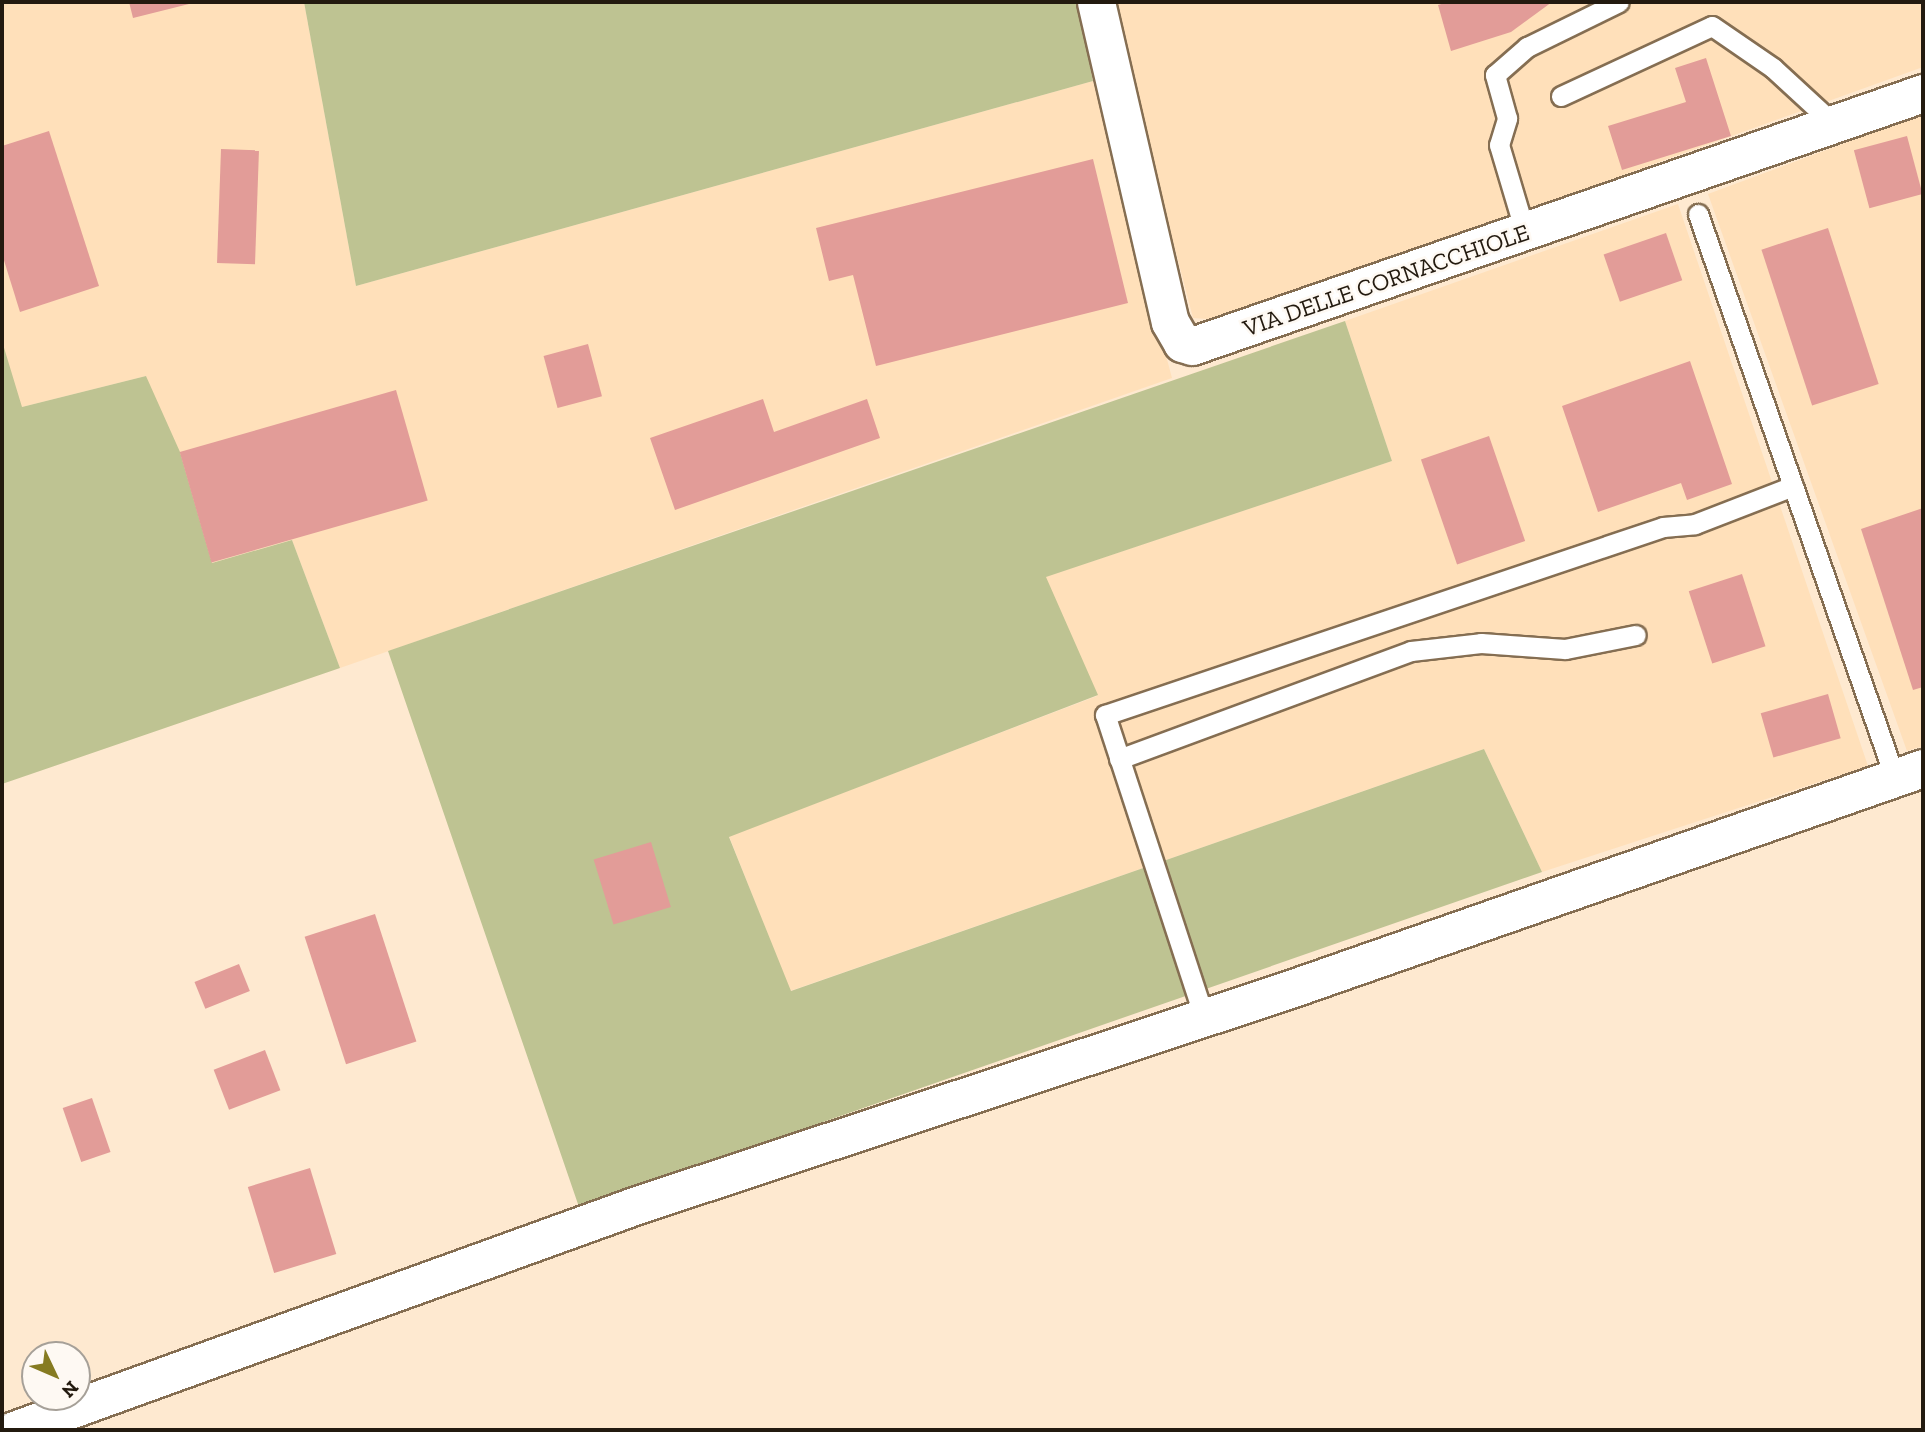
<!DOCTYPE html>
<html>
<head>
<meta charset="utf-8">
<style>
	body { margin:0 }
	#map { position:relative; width:1925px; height:1432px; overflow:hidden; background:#fee9d0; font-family:"Zilla Slab",serif }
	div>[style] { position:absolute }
	.built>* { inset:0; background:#ffe0ba }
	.green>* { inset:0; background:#bec392 }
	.building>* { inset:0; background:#e29c98; transform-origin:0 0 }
	.roads { filter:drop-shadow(2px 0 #856e52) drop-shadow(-2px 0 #856e52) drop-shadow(0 2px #856e52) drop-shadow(0 -2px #856e52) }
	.service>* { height:19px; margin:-9.5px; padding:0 9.5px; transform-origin:9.5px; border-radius:9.5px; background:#fff }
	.minor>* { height:37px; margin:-18.5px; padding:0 18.5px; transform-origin:18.5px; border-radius:18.5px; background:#fff }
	span { translate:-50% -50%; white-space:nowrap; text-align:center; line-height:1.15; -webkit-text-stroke:5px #fef9f3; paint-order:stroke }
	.street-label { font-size:24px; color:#231a0f }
	.frame { position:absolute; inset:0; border:4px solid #231a0f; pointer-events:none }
	.north { position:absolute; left:21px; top:1341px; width:70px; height:70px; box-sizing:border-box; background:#fef9f3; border:2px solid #a6a098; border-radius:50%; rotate:134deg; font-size:19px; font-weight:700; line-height:28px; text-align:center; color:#231a0f }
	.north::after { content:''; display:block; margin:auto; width:24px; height:32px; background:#867b21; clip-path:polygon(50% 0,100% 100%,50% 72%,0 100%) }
</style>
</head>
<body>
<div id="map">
	<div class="built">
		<i style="clip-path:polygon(2px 2px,304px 2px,356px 286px,1093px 81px,1172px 378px,340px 668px,292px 540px,212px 563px,146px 376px,2px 412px)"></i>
		<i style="clip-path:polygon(1111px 2px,1923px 2px,1923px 67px,1221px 320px,1193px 318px)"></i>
		<i style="clip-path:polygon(1923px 114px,1923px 746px,1907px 751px,1708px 194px)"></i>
		<i style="clip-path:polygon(1678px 204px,1868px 766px,1542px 872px,1484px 749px,790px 991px,729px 836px,1097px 696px,1045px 577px,1392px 461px,1345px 321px)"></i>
	</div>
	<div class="green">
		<i style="clip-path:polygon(304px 2px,1077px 2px,1093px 81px,356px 286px)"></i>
		<i style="clip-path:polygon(1345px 321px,1392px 461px,1046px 577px,1098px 695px,729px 837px,791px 991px,1484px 749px,1542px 872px,579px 1207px,388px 651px)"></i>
		<i style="clip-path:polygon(2px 341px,22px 407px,146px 376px,180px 452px,212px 563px,292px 540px,340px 668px,2px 784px)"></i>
	</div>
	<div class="building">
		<i style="clip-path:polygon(129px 2px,193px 2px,193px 3px,133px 18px)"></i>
		<i style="clip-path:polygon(1448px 2px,1552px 2px,1511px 32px,1451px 51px,1438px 5px)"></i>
		<i style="clip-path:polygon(1706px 58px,1731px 136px,1622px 170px,1608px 126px,1686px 102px,1675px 68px)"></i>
		<i style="clip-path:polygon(49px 131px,99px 286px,20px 312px,2px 254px,2px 146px)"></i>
		<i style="left:1907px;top:136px;width:60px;height:55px;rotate:75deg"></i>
		<i style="left:221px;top:149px;width:38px;height:114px;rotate:2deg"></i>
		<i style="clip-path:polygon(1093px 159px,1128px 303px,876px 366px,853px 275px,829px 281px,816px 228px)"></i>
		<i style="left:1828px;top:228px;width:164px;height:70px;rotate:72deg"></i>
		<i style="left:1666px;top:233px;width:50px;height:66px;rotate:71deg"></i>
		<i style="left:588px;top:344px;width:54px;height:46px;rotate:75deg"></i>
		<i style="clip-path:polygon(1690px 361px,1732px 484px,1687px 500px,1681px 483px,1598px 512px,1562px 406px)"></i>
		<i style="left:396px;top:390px;width:115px;height:225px;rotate:74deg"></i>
		<i style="clip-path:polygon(763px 399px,774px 432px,867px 399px,880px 438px,675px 510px,650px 438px)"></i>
		<i style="left:1489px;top:436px;width:111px;height:72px;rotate:71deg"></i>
		<i style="clip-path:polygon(1923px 508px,1923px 687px,1913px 690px,1861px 529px)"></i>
		<i style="left:1742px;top:574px;width:76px;height:56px;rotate:72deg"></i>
		<i style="left:1828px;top:694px;width:46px;height:70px;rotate:74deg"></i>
		<i style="left:651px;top:842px;width:68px;height:60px;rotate:73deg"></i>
		<i style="left:375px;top:914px;width:134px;height:74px;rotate:72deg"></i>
		<i style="left:239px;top:964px;width:29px;height:48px;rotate:68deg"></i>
		<i style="left:265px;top:1050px;width:43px;height:55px;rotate:69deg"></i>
		<i style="left:92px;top:1098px;width:57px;height:31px;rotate:71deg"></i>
		<i style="left:310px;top:1168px;width:90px;height:65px;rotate:73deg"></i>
	</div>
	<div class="roads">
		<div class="service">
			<i style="left:1561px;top:96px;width:166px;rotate:-24.9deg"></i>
			<i style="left:1712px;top:26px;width:74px;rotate:34.5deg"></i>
			<i style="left:1773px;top:68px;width:83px;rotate:42.6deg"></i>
			<i style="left:1698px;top:214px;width:597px;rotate:70.75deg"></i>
			<i style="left:1525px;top:232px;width:91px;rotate:-106.6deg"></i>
			<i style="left:1499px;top:145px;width:28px;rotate:-73deg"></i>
			<i style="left:1507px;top:118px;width:45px;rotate:-105.6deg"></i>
			<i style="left:1495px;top:75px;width:43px;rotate:-41.2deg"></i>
			<i style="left:1527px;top:47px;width:102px;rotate:-26.1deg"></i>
			<i style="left:1119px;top:759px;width:311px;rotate:-20.3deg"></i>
			<i style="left:1411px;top:651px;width:70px;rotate:-6.5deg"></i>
			<i style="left:1481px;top:643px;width:84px;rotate:4.1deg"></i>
			<i style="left:1565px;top:649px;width:72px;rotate:-11.2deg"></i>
			<i style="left:1204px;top:1017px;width:318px;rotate:-108.1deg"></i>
			<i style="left:1105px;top:715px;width:589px;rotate:-18.62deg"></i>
			<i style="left:1663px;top:527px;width:32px;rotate:-5deg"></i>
			<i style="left:1695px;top:524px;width:105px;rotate:-21.2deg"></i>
		</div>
		<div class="minor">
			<i style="left:1096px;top:2px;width:328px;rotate:77deg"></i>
			<i style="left:1170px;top:322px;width:24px;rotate:60deg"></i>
			<i style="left:1182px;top:343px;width:10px;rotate:17deg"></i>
			<i style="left:1192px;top:346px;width:774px;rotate:-19.09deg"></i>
			<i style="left:14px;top:1430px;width:659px;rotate:-19.86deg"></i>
			<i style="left:634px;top:1206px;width:694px;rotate:-18.3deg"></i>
			<i style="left:1293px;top:988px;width:667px;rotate:-19.25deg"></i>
		</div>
	</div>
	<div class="street-label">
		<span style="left:1386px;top:280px;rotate:-19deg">VIA DELLE CORNACCHIOLE</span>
	</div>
	<div class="frame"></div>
	<div class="north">N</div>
</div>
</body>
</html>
